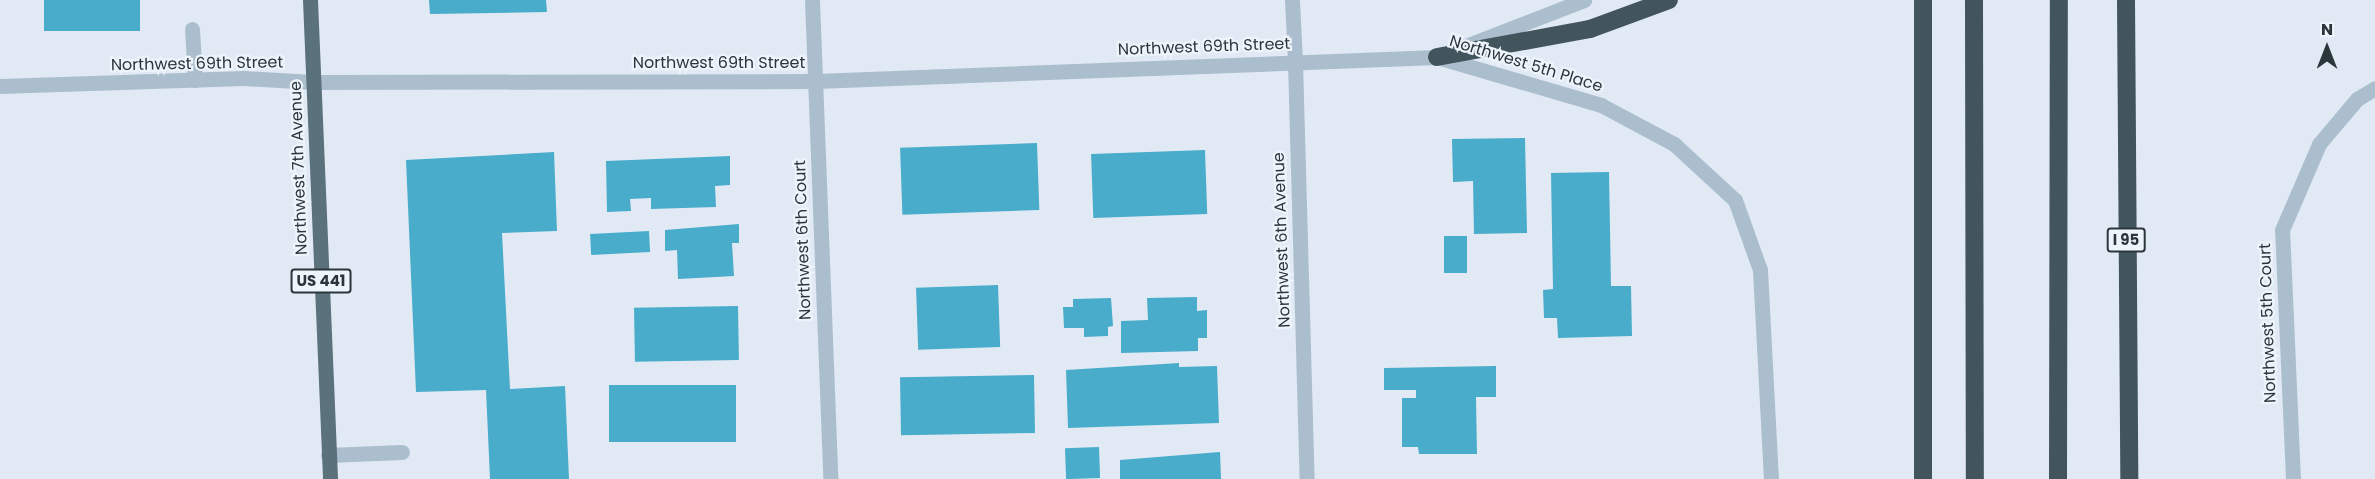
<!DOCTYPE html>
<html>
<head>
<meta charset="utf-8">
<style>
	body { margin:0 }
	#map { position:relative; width:2375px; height:479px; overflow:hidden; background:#e1eaf4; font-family:Poppins,sans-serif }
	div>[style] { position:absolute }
	.building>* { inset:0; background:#49acca; transform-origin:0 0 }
	.service>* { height:15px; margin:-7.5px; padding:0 7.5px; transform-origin:7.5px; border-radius:7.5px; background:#abbecd }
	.minor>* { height:15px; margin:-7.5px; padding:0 7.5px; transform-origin:7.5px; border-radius:7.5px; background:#abbecd }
	.tertiary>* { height:15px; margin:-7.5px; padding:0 7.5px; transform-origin:7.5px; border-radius:7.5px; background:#abbecd }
	.primary>* { height:15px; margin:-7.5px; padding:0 7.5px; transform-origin:7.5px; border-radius:7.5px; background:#5b727d }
	.motorway>* { height:18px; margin:-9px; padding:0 9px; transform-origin:9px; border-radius:9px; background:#42545c }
	span { translate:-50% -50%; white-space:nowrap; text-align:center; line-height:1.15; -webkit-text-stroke:4.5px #eef4fb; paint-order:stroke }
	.shield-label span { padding:2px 4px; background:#eef4fb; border:2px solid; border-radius:4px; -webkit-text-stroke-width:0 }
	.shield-label { font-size:15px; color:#2b363b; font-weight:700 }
	.street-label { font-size:16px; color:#2b363b }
	.north { position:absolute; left:2297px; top:18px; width:60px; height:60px; -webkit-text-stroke:4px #eef4fb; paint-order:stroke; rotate:0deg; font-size:16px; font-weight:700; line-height:24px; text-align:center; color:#2b363b }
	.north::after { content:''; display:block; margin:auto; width:21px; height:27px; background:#2b363b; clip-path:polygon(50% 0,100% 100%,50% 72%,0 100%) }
</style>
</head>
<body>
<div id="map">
	<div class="building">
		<i style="left:44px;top:0;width:96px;height:31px"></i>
		<i style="clip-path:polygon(429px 0,546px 0,547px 12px,430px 14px)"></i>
		<i style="clip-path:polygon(1525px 138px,1527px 233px,1474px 234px,1473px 181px,1453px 182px,1452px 139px)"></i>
		<i style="left:1037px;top:143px;width:67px;height:137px;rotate:88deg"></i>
		<i style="left:1205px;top:150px;width:64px;height:114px;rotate:88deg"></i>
		<i style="clip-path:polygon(554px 152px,557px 231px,502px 233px,510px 389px,565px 386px,569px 479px,490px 479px,486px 390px,416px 392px,406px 160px)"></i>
		<i style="clip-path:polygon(730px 156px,730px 185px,715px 186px,716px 207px,651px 209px,651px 198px,630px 199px,631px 211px,607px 212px,606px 161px)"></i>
		<i style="clip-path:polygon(1609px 172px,1611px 286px,1631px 286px,1632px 336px,1558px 338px,1557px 318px,1544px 318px,1543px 290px,1553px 289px,1551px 173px)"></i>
		<i style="clip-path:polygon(739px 224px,739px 243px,732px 243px,734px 276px,678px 279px,677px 250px,665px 251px,665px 230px)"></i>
		<i style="left:649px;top:231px;width:21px;height:59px;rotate:87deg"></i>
		<i style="left:1444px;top:236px;width:23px;height:37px"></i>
		<i style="left:998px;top:285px;width:62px;height:82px;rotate:88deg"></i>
		<i style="clip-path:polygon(1197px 297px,1197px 311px,1207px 310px,1207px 338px,1198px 338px,1198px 351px,1121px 353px,1121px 321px,1148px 320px,1147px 298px)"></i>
		<i style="clip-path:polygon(1111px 298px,1113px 326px,1108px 327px,1108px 336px,1084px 337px,1084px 328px,1064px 328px,1063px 307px,1073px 307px,1073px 299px)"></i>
		<i style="left:738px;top:306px;width:54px;height:104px;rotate:89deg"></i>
		<i style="clip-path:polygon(1179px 363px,1179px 367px,1217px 366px,1219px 423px,1068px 428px,1066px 370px)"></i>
		<i style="clip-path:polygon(1496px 366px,1496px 397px,1476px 397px,1477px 454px,1419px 454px,1418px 447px,1402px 447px,1402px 398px,1416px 398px,1416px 390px,1384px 390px,1384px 368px)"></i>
		<i style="left:1034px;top:375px;width:58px;height:134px;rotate:89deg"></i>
		<i style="left:609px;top:385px;width:127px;height:57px"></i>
		<i style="left:1099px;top:447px;width:31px;height:34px;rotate:88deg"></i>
		<i style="clip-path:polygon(1220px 452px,1221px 479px,1120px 479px,1120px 460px)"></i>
	</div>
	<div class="service">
		<i style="left:192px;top:29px;width:51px;rotate:86.6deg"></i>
		<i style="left:328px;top:455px;width:74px;rotate:-2.3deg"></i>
	</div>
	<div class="minor">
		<i style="left:812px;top:0;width:479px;rotate:87.8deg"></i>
		<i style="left:1463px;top:47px;width:130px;rotate:-21.2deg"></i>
		<i style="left:1437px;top:57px;width:171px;rotate:16.3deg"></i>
		<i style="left:1601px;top:105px;width:83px;rotate:28.1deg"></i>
		<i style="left:1674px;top:144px;width:83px;rotate:42.6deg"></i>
		<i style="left:1735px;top:200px;width:74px;rotate:70.3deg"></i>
		<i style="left:1760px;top:270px;width:209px;rotate:87deg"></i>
		<i style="left:1295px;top:62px;width:417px;rotate:88.4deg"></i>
		<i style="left:0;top:86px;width:244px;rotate:-1.9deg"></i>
		<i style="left:244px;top:78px;width:69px;rotate:3.3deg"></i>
	</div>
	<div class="tertiary">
		<i style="left:1292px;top:0;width:62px;rotate:87.2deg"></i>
		<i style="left:313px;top:82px;width:503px;rotate:-0.11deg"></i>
		<i style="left:816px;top:81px;width:621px;rotate:-2.21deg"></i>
		<i style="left:2293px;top:479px;width:249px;rotate:-92.5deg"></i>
		<i style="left:2282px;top:230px;width:94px;rotate:-66.7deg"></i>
		<i style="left:2319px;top:144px;width:59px;rotate:-49.8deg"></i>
		<i style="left:2357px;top:99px;width:21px;rotate:-31deg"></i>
	</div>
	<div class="primary">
		<i style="left:310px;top:0;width:479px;rotate:87.6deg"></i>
	</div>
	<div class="motorway">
		<i style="left:1923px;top:0;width:479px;rotate:90deg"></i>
		<i style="left:1974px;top:0;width:479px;rotate:89.9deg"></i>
		<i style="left:2126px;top:0;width:479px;rotate:89.6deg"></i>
		<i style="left:1437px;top:57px;width:156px;rotate:-10.4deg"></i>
		<i style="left:1590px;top:29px;width:84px;rotate:-20.2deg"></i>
		<i style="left:2058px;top:479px;width:479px;rotate:-89.9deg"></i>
	</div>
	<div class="shield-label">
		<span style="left:2126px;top:240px">I 95</span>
		<span style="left:321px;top:281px">US 441</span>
	</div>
	<div class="street-label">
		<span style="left:1204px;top:47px;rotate:-2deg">Northwest 69th Street</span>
		<span style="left:719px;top:63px">Northwest 69th Street</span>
		<span style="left:197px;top:64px;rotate:-1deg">Northwest 69th Street</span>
		<span style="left:1526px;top:64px;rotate:17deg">Northwest 5th Place</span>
		<span style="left:299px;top:168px;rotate:-92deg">Northwest 7th Avenue</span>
		<span style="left:803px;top:240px;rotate:-92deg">Northwest 6th Court</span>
		<span style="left:1282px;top:240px;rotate:-92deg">Northwest 6th Avenue</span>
		<span style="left:2268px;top:323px;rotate:-92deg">Northwest 5th Court</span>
	</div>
	<div class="north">N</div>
</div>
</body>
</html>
